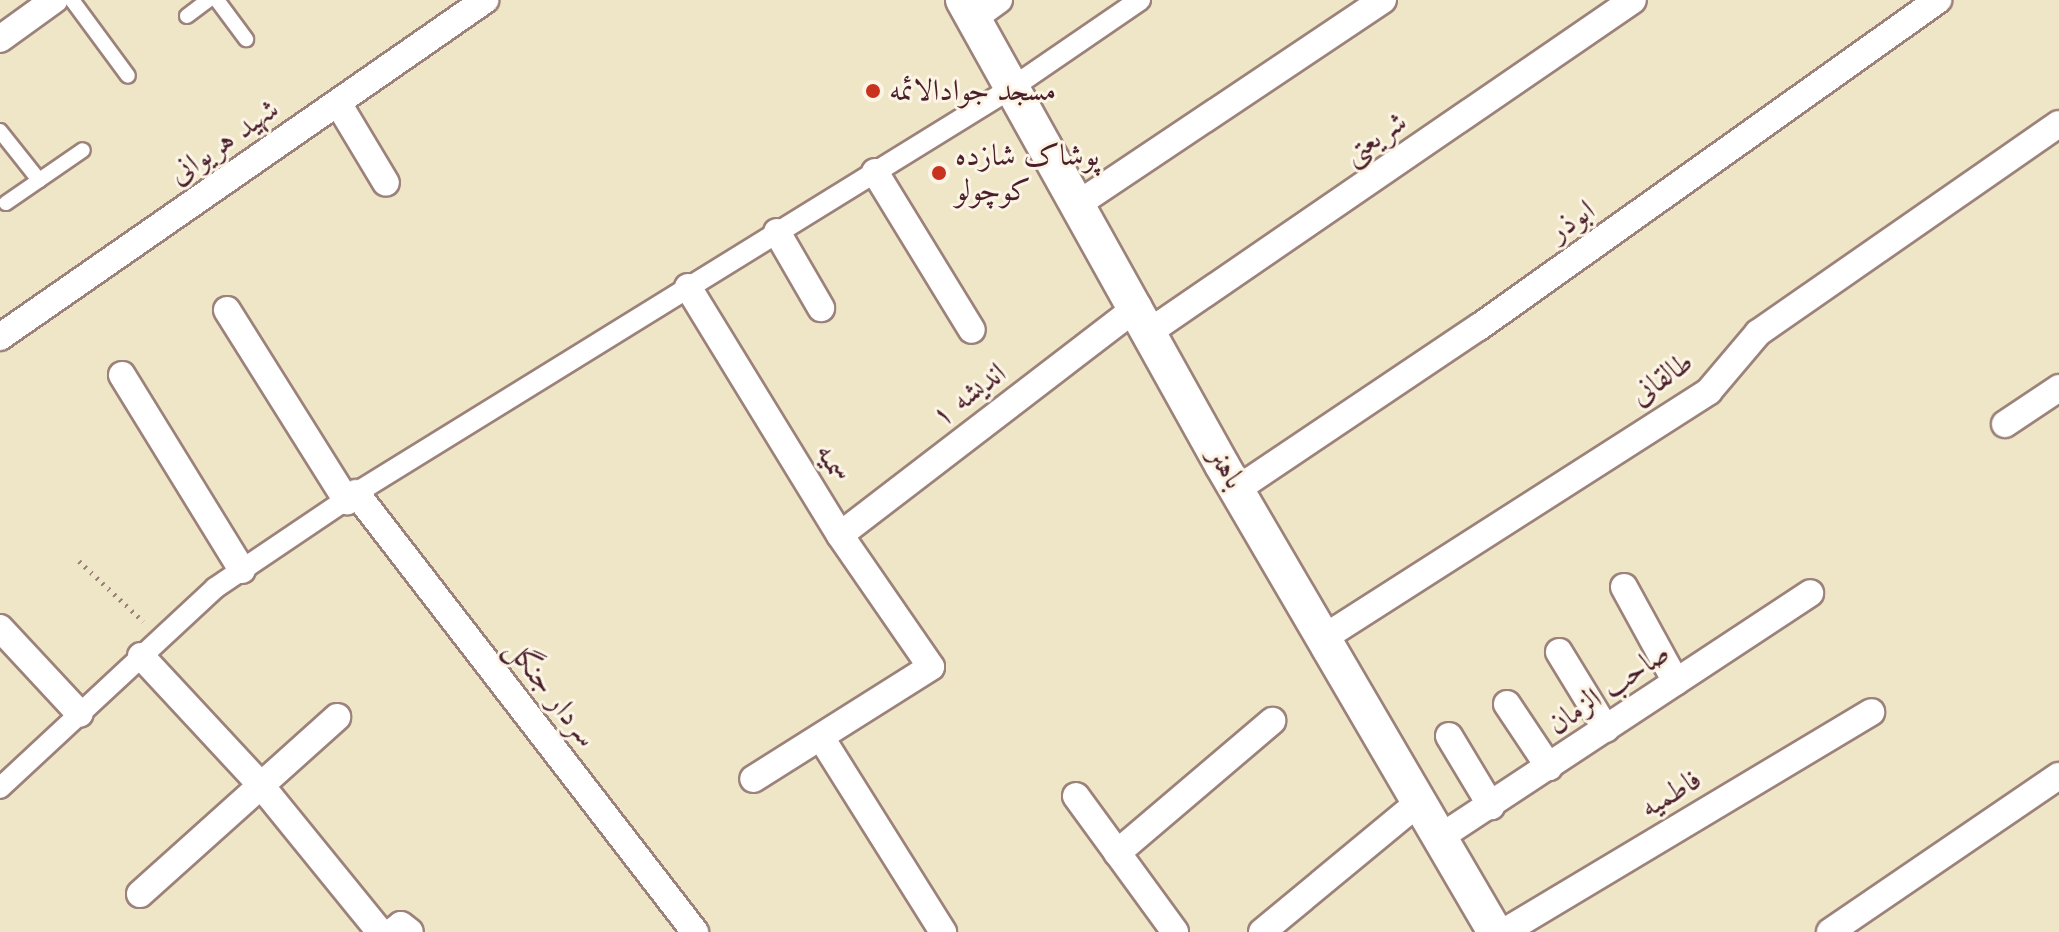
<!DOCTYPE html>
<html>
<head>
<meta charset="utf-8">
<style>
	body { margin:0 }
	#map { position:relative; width:2059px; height:932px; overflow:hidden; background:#efe6c8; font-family:Cardo,Amiri,serif }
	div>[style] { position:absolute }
	.path>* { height:5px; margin-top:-2.5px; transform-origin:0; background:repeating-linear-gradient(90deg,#9c827a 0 2px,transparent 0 8px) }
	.roads { filter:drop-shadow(2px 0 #9c827a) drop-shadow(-2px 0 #9c827a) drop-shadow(0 2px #9c827a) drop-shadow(0 -2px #9c827a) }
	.service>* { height:14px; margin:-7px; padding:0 7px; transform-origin:7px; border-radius:7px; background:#fff }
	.pedestrian>* { height:20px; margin:-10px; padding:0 10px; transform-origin:10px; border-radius:10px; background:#fff }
	.minor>* { height:26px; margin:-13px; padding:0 13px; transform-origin:13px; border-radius:13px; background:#fff }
	.tertiary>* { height:34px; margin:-17px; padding:0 17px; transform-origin:17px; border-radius:17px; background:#fff }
	.dots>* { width:22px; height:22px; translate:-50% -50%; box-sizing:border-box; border:4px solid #fcf5e5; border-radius:50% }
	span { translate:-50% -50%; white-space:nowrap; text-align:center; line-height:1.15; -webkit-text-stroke:6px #fcf5e5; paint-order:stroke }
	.poi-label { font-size:30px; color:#4a1f2b }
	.left { translate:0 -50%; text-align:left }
	.street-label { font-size:30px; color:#4a1f2b }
</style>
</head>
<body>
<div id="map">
	<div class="path">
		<i style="left:79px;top:561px;width:88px;rotate:43.2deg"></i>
	</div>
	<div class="roads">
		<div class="service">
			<i style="left:72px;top:0;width:94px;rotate:53.6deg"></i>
			<i style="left:217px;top:0;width:49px;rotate:53.4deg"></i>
			<i style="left:187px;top:16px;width:26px;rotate:-37deg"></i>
			<i style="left:0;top:131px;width:63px;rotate:51.5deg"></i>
			<i style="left:6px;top:203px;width:93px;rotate:-34.5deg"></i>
		</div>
		<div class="pedestrian">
			<i style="left:0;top:788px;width:294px;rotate:-42.9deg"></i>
			<i style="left:215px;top:588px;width:170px;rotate:-34deg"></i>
			<i style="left:356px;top:493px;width:772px;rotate:-31.71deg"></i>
			<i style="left:1013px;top:87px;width:154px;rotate:-34.4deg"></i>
		</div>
		<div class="minor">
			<i style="left:974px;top:18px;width:31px;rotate:-36deg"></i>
			<i style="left:0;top:39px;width:67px;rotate:-35.8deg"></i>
			<i style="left:341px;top:108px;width:87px;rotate:59deg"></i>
			<i style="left:875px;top:172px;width:185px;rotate:58.5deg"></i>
			<i style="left:1078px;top:204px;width:367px;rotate:-33.8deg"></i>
			<i style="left:777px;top:232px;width:88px;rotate:59.9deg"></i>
			<i style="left:688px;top:287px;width:291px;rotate:58.5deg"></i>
			<i style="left:840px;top:535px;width:160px;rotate:55.4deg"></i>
			<i style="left:931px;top:667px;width:210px;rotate:147.8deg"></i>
			<i style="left:227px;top:310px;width:226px;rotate:57.9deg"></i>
			<i style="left:1152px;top:330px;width:583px;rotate:-34.45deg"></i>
			<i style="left:0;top:337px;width:591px;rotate:-34.79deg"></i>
			<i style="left:122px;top:375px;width:229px;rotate:58.4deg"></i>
			<i style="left:2005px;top:424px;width:65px;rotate:-33.7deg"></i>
			<i style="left:1239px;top:488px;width:289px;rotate:-33.9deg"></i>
			<i style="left:1479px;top:327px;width:564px;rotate:-35.47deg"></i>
			<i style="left:356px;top:493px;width:555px;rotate:52.32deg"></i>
			<i style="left:840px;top:535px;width:376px;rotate:-37.5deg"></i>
			<i style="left:1624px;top:587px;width:108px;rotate:61.3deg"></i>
			<i style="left:0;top:628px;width:117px;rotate:47.1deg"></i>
			<i style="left:1325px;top:637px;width:456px;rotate:-32.6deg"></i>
			<i style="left:1709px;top:391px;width:76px;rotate:-49.8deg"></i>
			<i style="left:1758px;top:333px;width:366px;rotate:-34.8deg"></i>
			<i style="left:1559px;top:652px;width:90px;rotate:58.6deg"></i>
			<i style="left:141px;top:656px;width:173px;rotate:47.1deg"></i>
			<i style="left:259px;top:783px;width:192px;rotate:50.9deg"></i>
			<i style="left:1507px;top:704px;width:76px;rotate:56.3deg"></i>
			<i style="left:1449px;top:736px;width:82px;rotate:59deg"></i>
			<i style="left:822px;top:739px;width:228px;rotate:57.9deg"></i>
			<i style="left:1076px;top:796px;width:168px;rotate:53.9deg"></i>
			<i style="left:1442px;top:836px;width:441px;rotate:-33.4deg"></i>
			<i style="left:1117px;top:853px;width:204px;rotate:-40.4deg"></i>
			<i style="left:140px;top:894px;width:265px;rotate:-41.9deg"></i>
			<i style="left:392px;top:932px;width:11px;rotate:-38deg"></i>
			<i style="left:401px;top:925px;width:11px;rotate:38deg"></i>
			<i style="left:1262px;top:932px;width:201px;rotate:-39.6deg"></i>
			<i style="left:1504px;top:932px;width:428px;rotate:-30.9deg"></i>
			<i style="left:1830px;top:932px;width:277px;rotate:-34.3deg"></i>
		</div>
		<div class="tertiary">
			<i style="left:963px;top:0;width:532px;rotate:60.88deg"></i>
			<i style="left:1222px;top:465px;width:541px;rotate:59.69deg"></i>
		</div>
	</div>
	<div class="dots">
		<i style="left:873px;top:91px;background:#c8321e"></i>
		<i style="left:939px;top:173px;background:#c8321e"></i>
	</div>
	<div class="poi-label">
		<span class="left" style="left:889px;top:91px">مسجد جوادالائمه</span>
		<span class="left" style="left:955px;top:173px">پوشاک شازده<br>کوچولو</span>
	</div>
	<div class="street-label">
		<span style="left:1375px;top:138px;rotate:-34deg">شریعتی</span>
		<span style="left:224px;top:142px;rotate:-35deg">شهید هریوانی</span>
		<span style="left:1572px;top:221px;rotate:-35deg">ابوذر</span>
		<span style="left:1662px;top:379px;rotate:-36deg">طالقانی</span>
		<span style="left:969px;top:395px;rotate:-37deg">اندیشه ۱</span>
		<span style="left:833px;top:463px;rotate:59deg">سمیه</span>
		<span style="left:1226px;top:468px;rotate:59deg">باهنر</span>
		<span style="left:1609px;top:689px;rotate:-34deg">صاحب الزمان</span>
		<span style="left:551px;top:693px;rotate:52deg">سردار جنگل</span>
		<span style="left:1671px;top:794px;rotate:-31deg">فاطمیه</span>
	</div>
</div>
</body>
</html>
